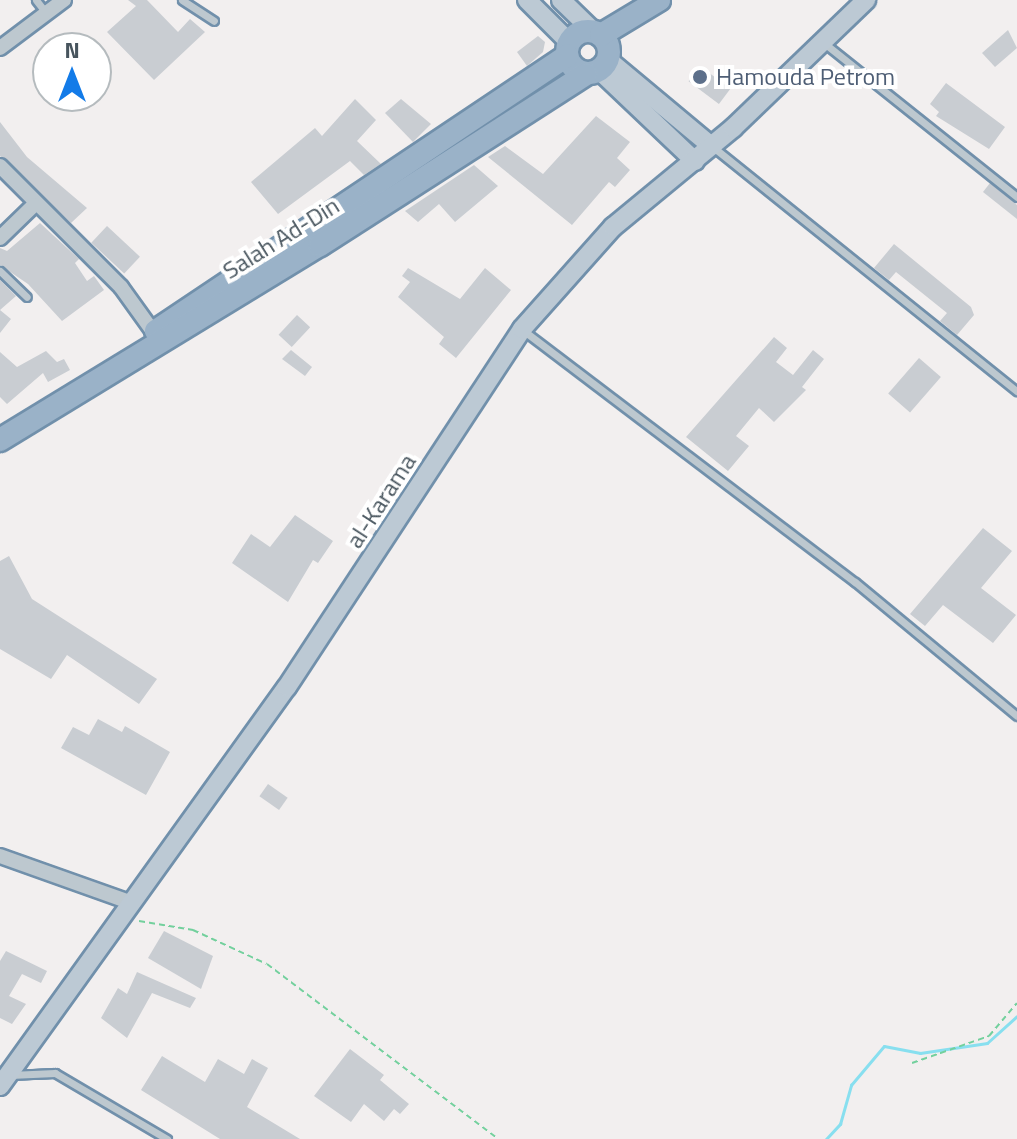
<!DOCTYPE html>
<html>
<head>
<meta charset="utf-8">
<style>
	body { margin:0 }
	#map { position:relative; width:1017px; height:1139px; overflow:hidden; background:#f2efef; font-family:"Titillium Web",sans-serif }
	div>[style] { position:absolute }
	.stream>* { height:3px; margin:-1.5px; padding:0 1.5px; transform-origin:1.5px; border-radius:1.5px; background:#88dfef }
	.building>* { inset:0; background:#c9cdd2; transform-origin:0 0 }
	.path>* { height:2px; margin-top:-1px; transform-origin:0; background:repeating-linear-gradient(90deg,#73d09d 0 6px,transparent 0 10px) }
	.roads { filter:drop-shadow(2px 0 #7190ab) drop-shadow(-2px 0 #7190ab) drop-shadow(0 2px #7190ab) drop-shadow(0 -2px #7190ab) }
	.service>* { height:7px; margin:-3.5px; padding:0 3.5px; transform-origin:3.5px; border-radius:3.5px; background:#bdc8cf }
	.minor>* { height:14px; margin:-7px; padding:0 7px; transform-origin:7px; border-radius:7px; background:#bdc8cf }
	.secondary>* { height:18px; margin:-9px; padding:0 9px; transform-origin:9px; border-radius:9px; background:#bcc9d4 }
	.trunk>* { height:22px; margin:-11px; padding:0 11px; transform-origin:11px; border-radius:11px; background:#9ab2c8 }
	.trunk>.ring { margin:-11px; padding:0; box-sizing:content-box; background:none; border:22px solid #9ab2c8; border-radius:50% }
	.dots>* { width:22px; height:22px; translate:-50% -50%; box-sizing:border-box; border:4px solid #fff; border-radius:50% }
	span { translate:-50% -50%; white-space:nowrap; text-align:center; line-height:1.15; -webkit-text-stroke:8px #fff; paint-order:stroke }
	.service-label { font-size:24px; color:#4e5e75 }
	.left { translate:0 -50%; text-align:left }
	.street-label { font-size:24px; color:#47545d }
	.north { position:absolute; left:32px; top:32px; width:80px; height:80px; box-sizing:border-box; background:#fff; border:2px solid #b5bbbe; border-radius:50%; rotate:0deg; font-size:22px; font-weight:700; line-height:32px; text-align:center; color:#47545d }
	.north::after { content:''; display:block; margin:auto; width:28px; height:36px; background:#137be8; clip-path:polygon(50% 0,100% 100%,50% 72%,0 100%) }
</style>
</head>
<body>
<div id="map">
	<div class="stream">
		<i style="left:826px;top:1139px;width:21px;rotate:-47deg"></i>
		<i style="left:840px;top:1124px;width:41px;rotate:-74.2deg"></i>
		<i style="left:851px;top:1085px;width:51px;rotate:-49.8deg"></i>
		<i style="left:884px;top:1046px;width:37px;rotate:11deg"></i>
		<i style="left:920px;top:1053px;width:68px;rotate:-8.5deg"></i>
		<i style="left:987px;top:1043px;width:40px;rotate:-42deg"></i>
	</div>
	<div class="building">
		<i style="clip-path:polygon(128px 0,147px 0,178px 32px,190px 19px,205px 32px,154px 80px,107px 32px,136px 6px)"></i>
		<i style="clip-path:polygon(1008px 30px,1017px 48px,995px 67px,982px 53px)"></i>
		<i style="clip-path:polygon(538px 36px,545px 42px,543px 52px,527px 66px,517px 52px)"></i>
		<i style="left:700px;top:66px;width:38px;height:19px;rotate:37deg"></i>
		<i style="clip-path:polygon(946px 83px,1005px 127px,989px 149px,936px 116px,939px 112px,930px 104px)"></i>
		<i style="clip-path:polygon(355px 99px,376px 120px,357px 141px,381px 164px,364px 175px,350px 161px,278px 214px,251px 182px,315px 128px,322px 136px)"></i>
		<i style="clip-path:polygon(401px 99px,431px 124px,413px 142px,385px 113px)"></i>
		<i style="clip-path:polygon(596px 116px,630px 142px,617px 158px,630px 170px,615px 187px,609px 182px,572px 225px,488px 157px,505px 146px,543px 174px)"></i>
		<i style="clip-path:polygon(0 122px,27px 157px,87px 208px,71px 223px,0 156px)"></i>
		<i style="clip-path:polygon(474px 165px,498px 186px,455px 222px,439px 204px,418px 222px,405px 211px)"></i>
		<i style="clip-path:polygon(990px 183px,1017px 205px,1017px 219px,983px 192px)"></i>
		<i style="clip-path:polygon(40px 223px,79px 259px,75px 263px,87px 281px,94px 276px,104px 290px,62px 321px,28px 284px,0 265px,0 248px,7px 251px)"></i>
		<i style="left:107px;top:226px;width:45px;height:23px;rotate:43deg"></i>
		<i style="clip-path:polygon(894px 244px,971px 307px,974px 315px,957px 335px,940px 321px,947px 313px,896px 272px,889px 280px,874px 268px)"></i>
		<i style="clip-path:polygon(408px 268px,460px 299px,485px 268px,511px 290px,456px 358px,439px 344px,444px 337px,398px 297px,410px 282px,402px 276px)"></i>
		<i style="clip-path:polygon(0 280px,16px 296px,0 310px,11px 319px,0 333px)"></i>
		<i style="left:297px;top:315px;width:18px;height:27px;rotate:43deg"></i>
		<i style="clip-path:polygon(774px 337px,787px 348px,776px 362px,793px 375px,813px 350px,824px 359px,802px 387px,806px 390px,774px 422px,759px 408px,736px 436px,749px 446px,728px 471px,686px 437px)"></i>
		<i style="clip-path:polygon(291px 350px,312px 367px,305px 376px,282px 359px)"></i>
		<i style="clip-path:polygon(46px 351px,57px 362px,64px 359px,70px 370px,48px 382px,43px 373px,7px 404px,0 397px,0 352px,17px 367px)"></i>
		<i style="left:919px;top:358px;width:29px;height:47px;rotate:41deg"></i>
		<i style="clip-path:polygon(295px 515px,333px 541px,318px 563px,313px 560px,288px 602px,232px 563px,251px 534px,270px 547px)"></i>
		<i style="clip-path:polygon(983px 528px,1012px 551px,981px 588px,1016px 615px,993px 643px,943px 605px,925px 626px,910px 614px)"></i>
		<i style="clip-path:polygon(9px 556px,32px 599px,157px 679px,139px 704px,67px 655px,51px 679px,0 649px,0 561px)"></i>
		<i style="clip-path:polygon(98px 719px,122px 732px,125px 726px,170px 752px,146px 795px,61px 748px,73px 727px,89px 735px)"></i>
		<i style="left:268px;top:784px;width:24px;height:15px;rotate:35deg"></i>
		<i style="clip-path:polygon(164px 931px,213px 956px,201px 989px,148px 958px)"></i>
		<i style="clip-path:polygon(6px 951px,47px 971px,41px 983px,22px 974px,9px 996px,26px 1004px,12px 1024px,0 1018px,0 961px)"></i>
		<i style="clip-path:polygon(137px 972px,196px 998px,190px 1008px,152px 993px,127px 1038px,101px 1018px,118px 988px,127px 994px)"></i>
		<i style="clip-path:polygon(350px 1049px,384px 1075px,380px 1080px,409px 1104px,400px 1114px,394px 1109px,384px 1121px,364px 1104px,351px 1122px,314px 1096px)"></i>
		<i style="clip-path:polygon(162px 1056px,205px 1082px,218px 1059px,244px 1074px,252px 1059px,268px 1068px,247px 1107px,300px 1139px,220px 1139px,141px 1090px)"></i>
	</div>
	<div class="path">
		<i style="left:139px;top:921px;width:55px;rotate:9.5deg"></i>
		<i style="left:193px;top:930px;width:81px;rotate:24.7deg"></i>
		<i style="left:267px;top:964px;width:290px;rotate:37.1deg"></i>
		<i style="left:912px;top:1063px;width:82px;rotate:-19.3deg"></i>
		<i style="left:989px;top:1036px;width:43px;rotate:-49.7deg"></i>
	</div>
	<div class="roads">
		<div class="service">
			<i style="left:36px;top:0;width:16px;rotate:52deg"></i>
			<i style="left:182px;top:0;width:38px;rotate:33deg"></i>
			<i style="left:824px;top:43px;width:247px;rotate:38.6deg"></i>
			<i style="left:713px;top:147px;width:390px;rotate:38.8deg"></i>
			<i style="left:0;top:271px;width:37px;rotate:44deg"></i>
			<i style="left:524px;top:331px;width:415px;rotate:37.2deg"></i>
			<i style="left:855px;top:582px;width:210px;rotate:39.6deg"></i>
			<i style="left:10px;top:1075px;width:45px;rotate:-2.5deg"></i>
			<i style="left:55px;top:1073px;width:130px;rotate:30.5deg"></i>
		</div>
		<div class="minor">
			<i style="left:0;top:48px;width:80px;rotate:-36.9deg"></i>
			<i style="left:0;top:166px;width:171px;rotate:45deg"></i>
			<i style="left:121px;top:287px;width:57px;rotate:54.3deg"></i>
			<i style="left:0;top:238px;width:47px;rotate:-44.1deg"></i>
			<i style="left:0;top:856px;width:137px;rotate:19.6deg"></i>
		</div>
		<div class="secondary">
			<i style="left:527px;top:0;width:59px;rotate:45deg"></i>
			<i style="left:561px;top:0;width:46px;rotate:44.1deg"></i>
			<i style="left:608px;top:60px;width:133px;rotate:39.8deg"></i>
			<i style="left:600px;top:71px;width:131px;rotate:43.5deg"></i>
			<i style="left:0;top:1086px;width:491px;rotate:-54.3deg"></i>
			<i style="left:287px;top:687px;width:428px;rotate:-56.7deg"></i>
			<i style="left:522px;top:329px;width:137px;rotate:-48.3deg"></i>
			<i style="left:613px;top:227px;width:156px;rotate:-39.5deg"></i>
			<i style="left:733px;top:128px;width:185px;rotate:-43.9deg"></i>
		</div>
		<div class="trunk">
			<i class="ring" style="left:567px;top:31px;width:20px;height:20px"></i>
			<i style="left:601px;top:35px;width:68px;rotate:-31.1deg"></i>
			<i style="left:156px;top:331px;width:495px;rotate:-33.8deg"></i>
			<i style="left:0;top:440px;width:375px;rotate:-31.4deg"></i>
			<i style="left:320px;top:245px;width:316px;rotate:-32.7deg"></i>
		</div>
	</div>
	<div class="dots">
		<i style="left:700px;top:77px;background:#5c6f8a"></i>
	</div>
	<div class="service-label">
		<span class="left" style="left:716px;top:77px">Hamouda Petrom</span>
	</div>
	<div class="street-label">
		<span style="left:281px;top:238px;rotate:-32deg">Salah Ad-Din</span>
		<span style="left:381px;top:501px;rotate:-57deg">al-Karama</span>
	</div>
	<div class="north">N</div>
</div>
</body>
</html>
